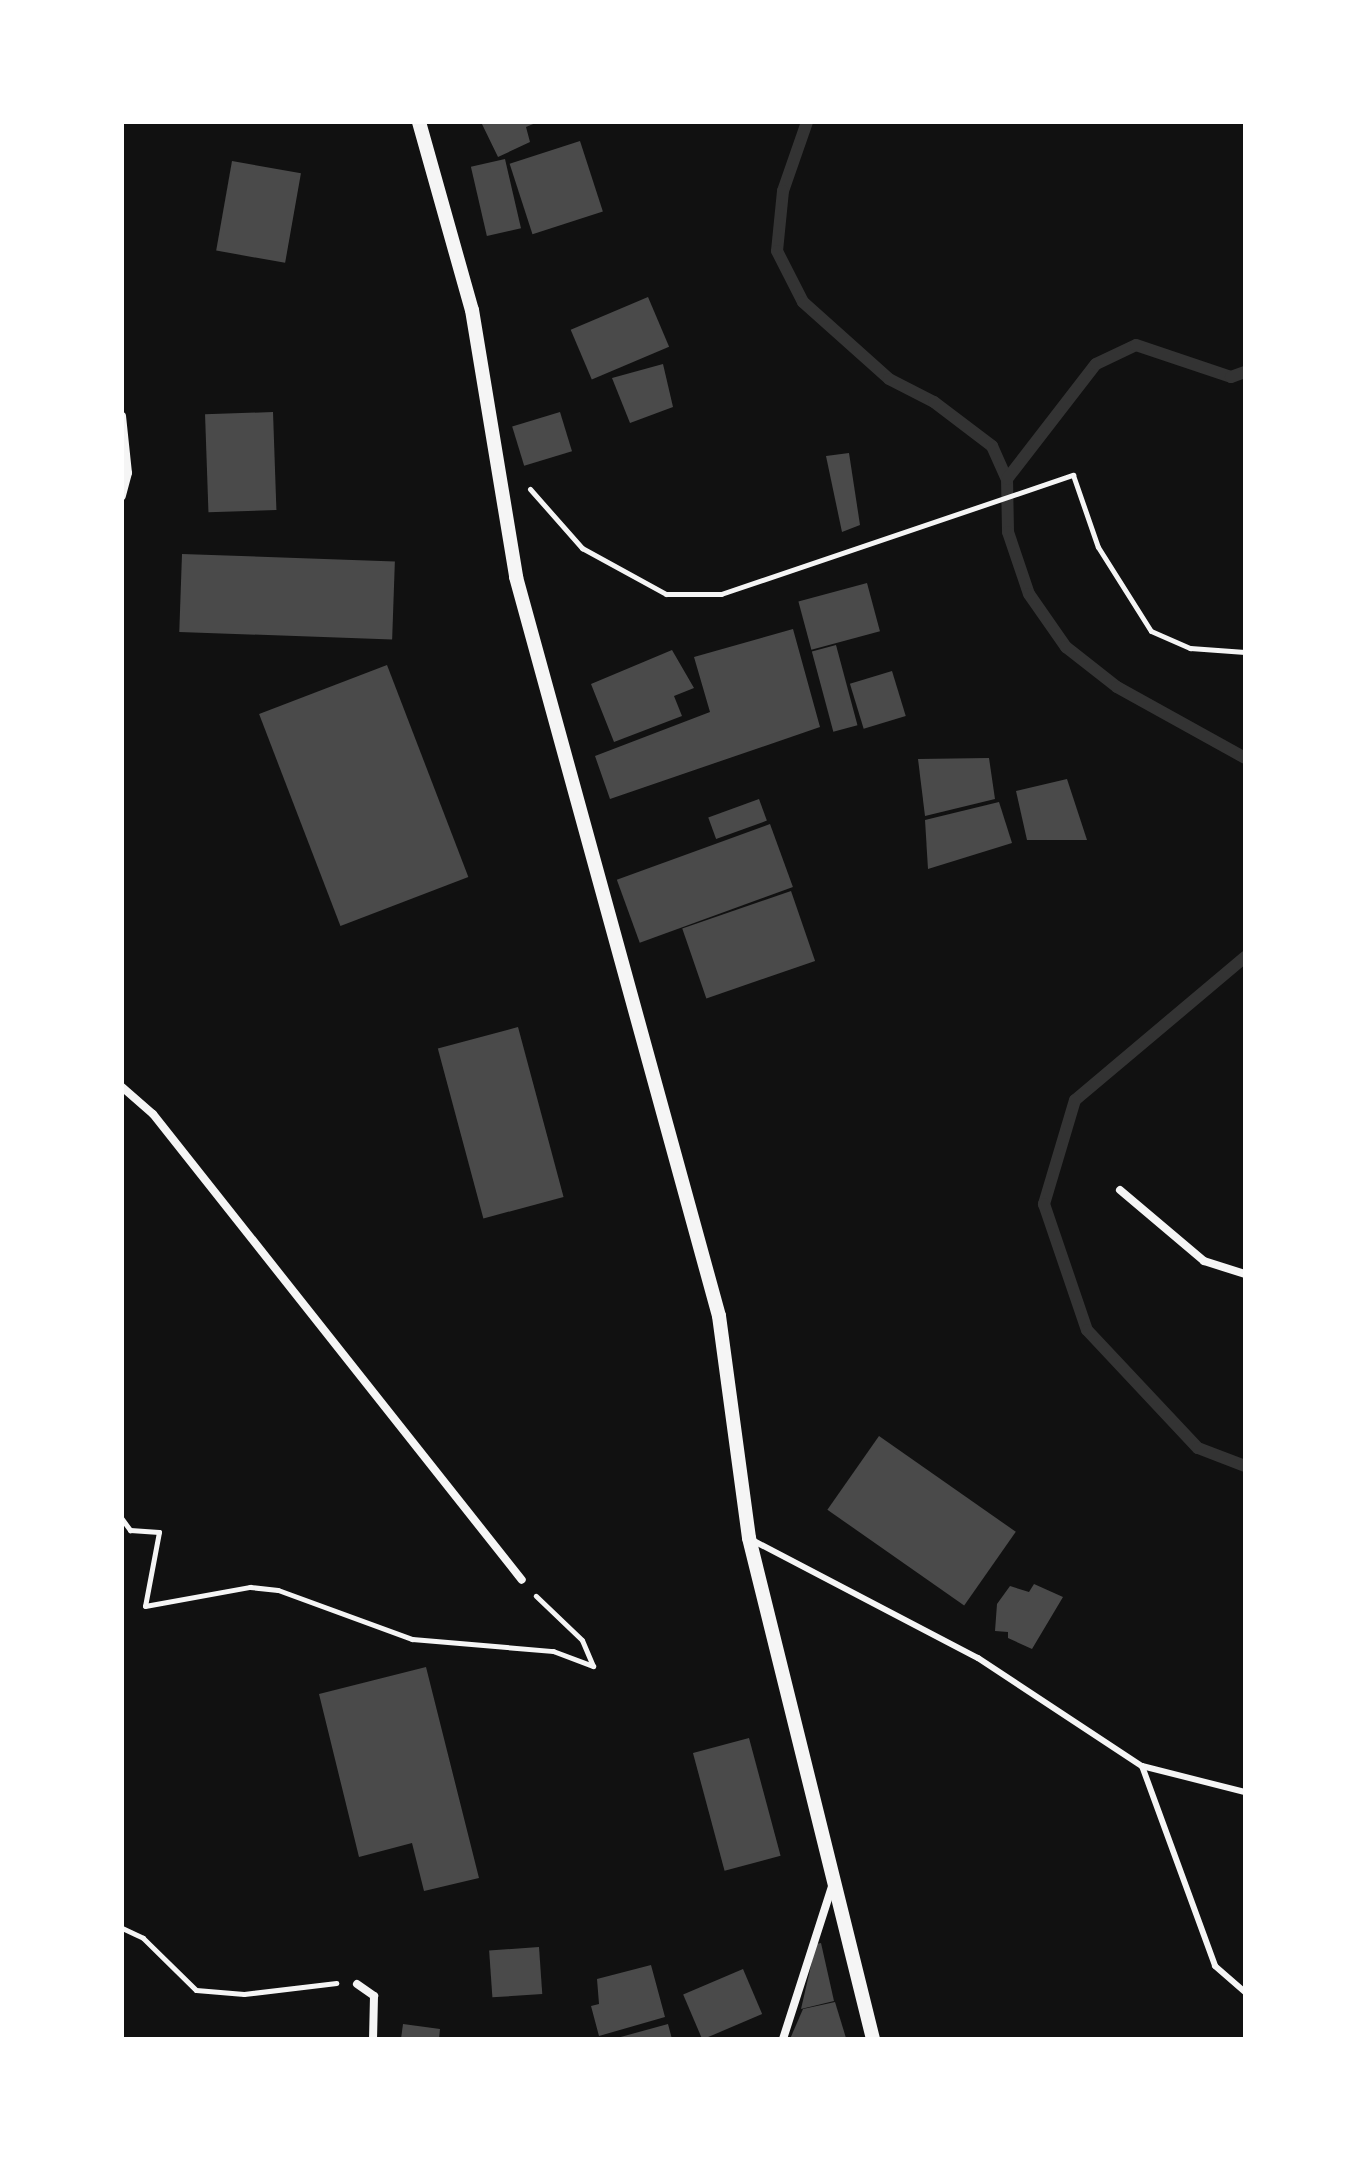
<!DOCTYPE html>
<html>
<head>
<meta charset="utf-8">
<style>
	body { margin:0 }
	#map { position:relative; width:1367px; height:2161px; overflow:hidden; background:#111; font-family:Overpass,sans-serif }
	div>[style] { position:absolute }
	.stream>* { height:12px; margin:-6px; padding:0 6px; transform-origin:6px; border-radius:6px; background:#333 }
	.building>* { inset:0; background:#4a4a4a; transform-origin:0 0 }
	.path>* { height:5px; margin:-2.5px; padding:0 2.5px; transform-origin:2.5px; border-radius:2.5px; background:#f5f5f5 }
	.service>* { height:6px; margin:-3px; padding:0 3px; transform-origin:3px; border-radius:3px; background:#f5f5f5 }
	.minor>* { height:8px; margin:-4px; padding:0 4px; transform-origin:4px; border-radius:4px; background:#f5f5f5 }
	.tertiary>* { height:14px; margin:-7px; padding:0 7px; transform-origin:7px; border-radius:7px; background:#f5f5f5 }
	span { translate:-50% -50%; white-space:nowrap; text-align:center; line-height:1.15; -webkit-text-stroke:6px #fff; paint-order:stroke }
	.frame { position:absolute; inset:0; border:124px solid #fff; pointer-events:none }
</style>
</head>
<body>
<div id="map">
	<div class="stream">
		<i style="left:807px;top:122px;width:73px;rotate:109.2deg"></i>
		<i style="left:783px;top:191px;width:60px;rotate:95.7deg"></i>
		<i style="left:777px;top:251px;width:57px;rotate:63deg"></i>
		<i style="left:803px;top:302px;width:115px;rotate:41.8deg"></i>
		<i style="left:889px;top:379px;width:51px;rotate:27.1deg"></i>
		<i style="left:934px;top:402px;width:73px;rotate:37.2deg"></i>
		<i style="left:992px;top:446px;width:36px;rotate:66deg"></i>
		<i style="left:1007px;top:479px;width:53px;rotate:88.9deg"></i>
		<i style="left:1008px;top:532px;width:65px;rotate:71.3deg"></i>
		<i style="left:1029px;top:594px;width:65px;rotate:55.1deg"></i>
		<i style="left:1066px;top:647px;width:65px;rotate:38.1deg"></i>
		<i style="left:1117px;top:687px;width:146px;rotate:29deg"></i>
		<i style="left:1007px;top:479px;width:145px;rotate:-52.3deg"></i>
		<i style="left:1096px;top:364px;width:44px;rotate:-25.4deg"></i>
		<i style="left:1136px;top:345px;width:100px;rotate:18.6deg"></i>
		<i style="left:1231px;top:377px;width:15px;rotate:-20deg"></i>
		<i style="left:1245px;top:957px;width:222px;rotate:139.9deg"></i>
		<i style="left:1075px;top:1100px;width:109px;rotate:106.6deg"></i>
		<i style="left:1044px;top:1204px;width:133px;rotate:71.2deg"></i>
		<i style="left:1087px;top:1330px;width:162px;rotate:46.8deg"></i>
		<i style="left:1198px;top:1448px;width:50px;rotate:21deg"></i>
	</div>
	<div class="building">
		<i style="clip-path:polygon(481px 122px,538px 122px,526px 127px,530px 142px,498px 157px)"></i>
		<i style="left:580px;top:141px;width:74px;height:74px;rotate:72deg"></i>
		<i style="left:505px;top:159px;width:71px;height:35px;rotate:77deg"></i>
		<i style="left:232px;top:161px;width:70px;height:91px;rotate:10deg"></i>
		<i style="left:648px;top:297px;width:54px;height:84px;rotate:67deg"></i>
		<i style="clip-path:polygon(663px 364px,673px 407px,630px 423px,612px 378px)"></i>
		<i style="left:273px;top:412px;width:98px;height:68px;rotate:88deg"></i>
		<i style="left:560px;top:412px;width:41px;height:50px;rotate:73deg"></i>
		<i style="clip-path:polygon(849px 453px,860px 525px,842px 532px,826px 456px)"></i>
		<i style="left:182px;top:554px;width:213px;height:78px;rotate:2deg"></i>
		<i style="left:867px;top:583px;width:50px;height:71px;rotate:75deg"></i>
		<i style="clip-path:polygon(793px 629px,820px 727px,610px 799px,595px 756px,710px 712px,694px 657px)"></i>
		<i style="left:836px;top:645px;width:83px;height:25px;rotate:75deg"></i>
		<i style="clip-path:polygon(672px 650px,694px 688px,674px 696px,682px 716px,614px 742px,591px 684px)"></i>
		<i style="left:387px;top:665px;width:227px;height:137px;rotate:69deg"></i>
		<i style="left:892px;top:671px;width:47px;height:44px;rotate:73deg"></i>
		<i style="clip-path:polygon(989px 758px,995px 799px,925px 816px,918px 759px)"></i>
		<i style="clip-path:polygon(1067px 779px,1087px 840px,1027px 840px,1016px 791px)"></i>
		<i style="left:759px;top:799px;width:23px;height:54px;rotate:70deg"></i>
		<i style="clip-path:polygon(999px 802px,1012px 843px,928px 869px,925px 820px)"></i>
		<i style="left:770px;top:824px;width:67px;height:163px;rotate:70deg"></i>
		<i style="left:791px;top:891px;width:74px;height:115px;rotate:71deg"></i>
		<i style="left:518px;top:1027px;width:176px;height:83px;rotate:75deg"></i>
		<i style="left:879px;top:1436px;width:167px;height:90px;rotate:35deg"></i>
		<i style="clip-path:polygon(1034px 1584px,1063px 1597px,1032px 1649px,1008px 1638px,1008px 1632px,995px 1631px,997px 1604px,1010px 1586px,1029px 1592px)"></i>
		<i style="clip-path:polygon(426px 1667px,479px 1878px,424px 1891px,412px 1843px,359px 1857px,319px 1694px)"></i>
		<i style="left:749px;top:1738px;width:122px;height:58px;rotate:75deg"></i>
		<i style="clip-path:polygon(821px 1943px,834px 2001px,801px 2009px,816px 1944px)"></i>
		<i style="left:539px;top:1947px;width:47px;height:50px;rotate:86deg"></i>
		<i style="clip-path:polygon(651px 1965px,665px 2017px,599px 2036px,591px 2006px,599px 2004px,597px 1979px)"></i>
		<i style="left:743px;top:1969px;width:49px;height:65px;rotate:67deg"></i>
		<i style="clip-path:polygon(835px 2002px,846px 2038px,790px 2039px,803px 2009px)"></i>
		<i style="clip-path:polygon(403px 2024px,440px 2029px,439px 2039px,401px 2039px)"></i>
		<i style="clip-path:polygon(668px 2024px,672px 2039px,618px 2039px,617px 2038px)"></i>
	</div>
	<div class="path">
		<i style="left:530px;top:489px;width:79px;rotate:48.6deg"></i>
		<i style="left:582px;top:548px;width:96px;rotate:28.7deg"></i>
		<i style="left:666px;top:594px;width:55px"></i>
		<i style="left:721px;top:594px;width:372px;rotate:-18.7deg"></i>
		<i style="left:1073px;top:475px;width:76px;rotate:70.9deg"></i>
		<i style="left:1098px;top:547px;width:99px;rotate:57.8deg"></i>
		<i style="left:1151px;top:631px;width:43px;rotate:23.6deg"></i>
		<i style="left:1190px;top:648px;width:55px;rotate:4.2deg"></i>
		<i style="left:122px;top:1519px;width:14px;rotate:54deg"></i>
		<i style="left:130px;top:1530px;width:29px;rotate:4deg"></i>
		<i style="left:159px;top:1532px;width:75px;rotate:100.7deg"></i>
		<i style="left:145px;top:1606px;width:107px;rotate:-10.3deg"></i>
		<i style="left:250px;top:1587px;width:28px;rotate:6deg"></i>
		<i style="left:278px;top:1590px;width:143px;rotate:20.1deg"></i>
		<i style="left:412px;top:1639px;width:142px;rotate:4.9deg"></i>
		<i style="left:553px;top:1651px;width:43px;rotate:20.6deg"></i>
		<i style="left:593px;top:1666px;width:28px;rotate:-113deg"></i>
		<i style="left:582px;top:1640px;width:64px;rotate:-136.3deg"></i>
		<i style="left:122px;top:1928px;width:23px;rotate:25deg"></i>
		<i style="left:143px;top:1938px;width:74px;rotate:44.5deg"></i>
		<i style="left:196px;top:1990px;width:48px;rotate:4.8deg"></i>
		<i style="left:244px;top:1994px;width:93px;rotate:-6.8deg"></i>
	</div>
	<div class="service">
		<i style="left:752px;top:1540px;width:255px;rotate:27.6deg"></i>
		<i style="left:978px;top:1658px;width:196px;rotate:33.4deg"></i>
		<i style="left:1142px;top:1766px;width:213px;rotate:69.9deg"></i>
		<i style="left:1215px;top:1966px;width:40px;rotate:41deg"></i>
		<i style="left:1142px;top:1766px;width:106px;rotate:14.2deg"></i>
	</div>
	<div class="minor">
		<i style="left:122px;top:416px;width:57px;rotate:84deg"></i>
		<i style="left:128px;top:473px;width:24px;rotate:105deg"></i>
		<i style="left:122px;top:1087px;width:41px;rotate:41.1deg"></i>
		<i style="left:153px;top:1114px;width:594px;rotate:51.63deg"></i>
		<i style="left:1120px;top:1190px;width:110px;rotate:40.2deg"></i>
		<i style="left:1204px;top:1261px;width:43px;rotate:17.6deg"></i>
		<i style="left:357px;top:1984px;width:21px;rotate:35deg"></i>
		<i style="left:374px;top:1996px;width:43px;rotate:91.3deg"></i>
		<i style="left:783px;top:2039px;width:161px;rotate:-72.2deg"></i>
	</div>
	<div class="tertiary">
		<i style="left:419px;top:122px;width:195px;rotate:74.3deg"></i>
		<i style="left:472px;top:310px;width:271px;rotate:80.6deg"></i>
		<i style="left:516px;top:577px;width:766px;rotate:74.64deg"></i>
		<i style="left:719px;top:1316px;width:224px;rotate:82.3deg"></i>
		<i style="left:749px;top:1538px;width:516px;rotate:76.1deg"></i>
	</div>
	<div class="frame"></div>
</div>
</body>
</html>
